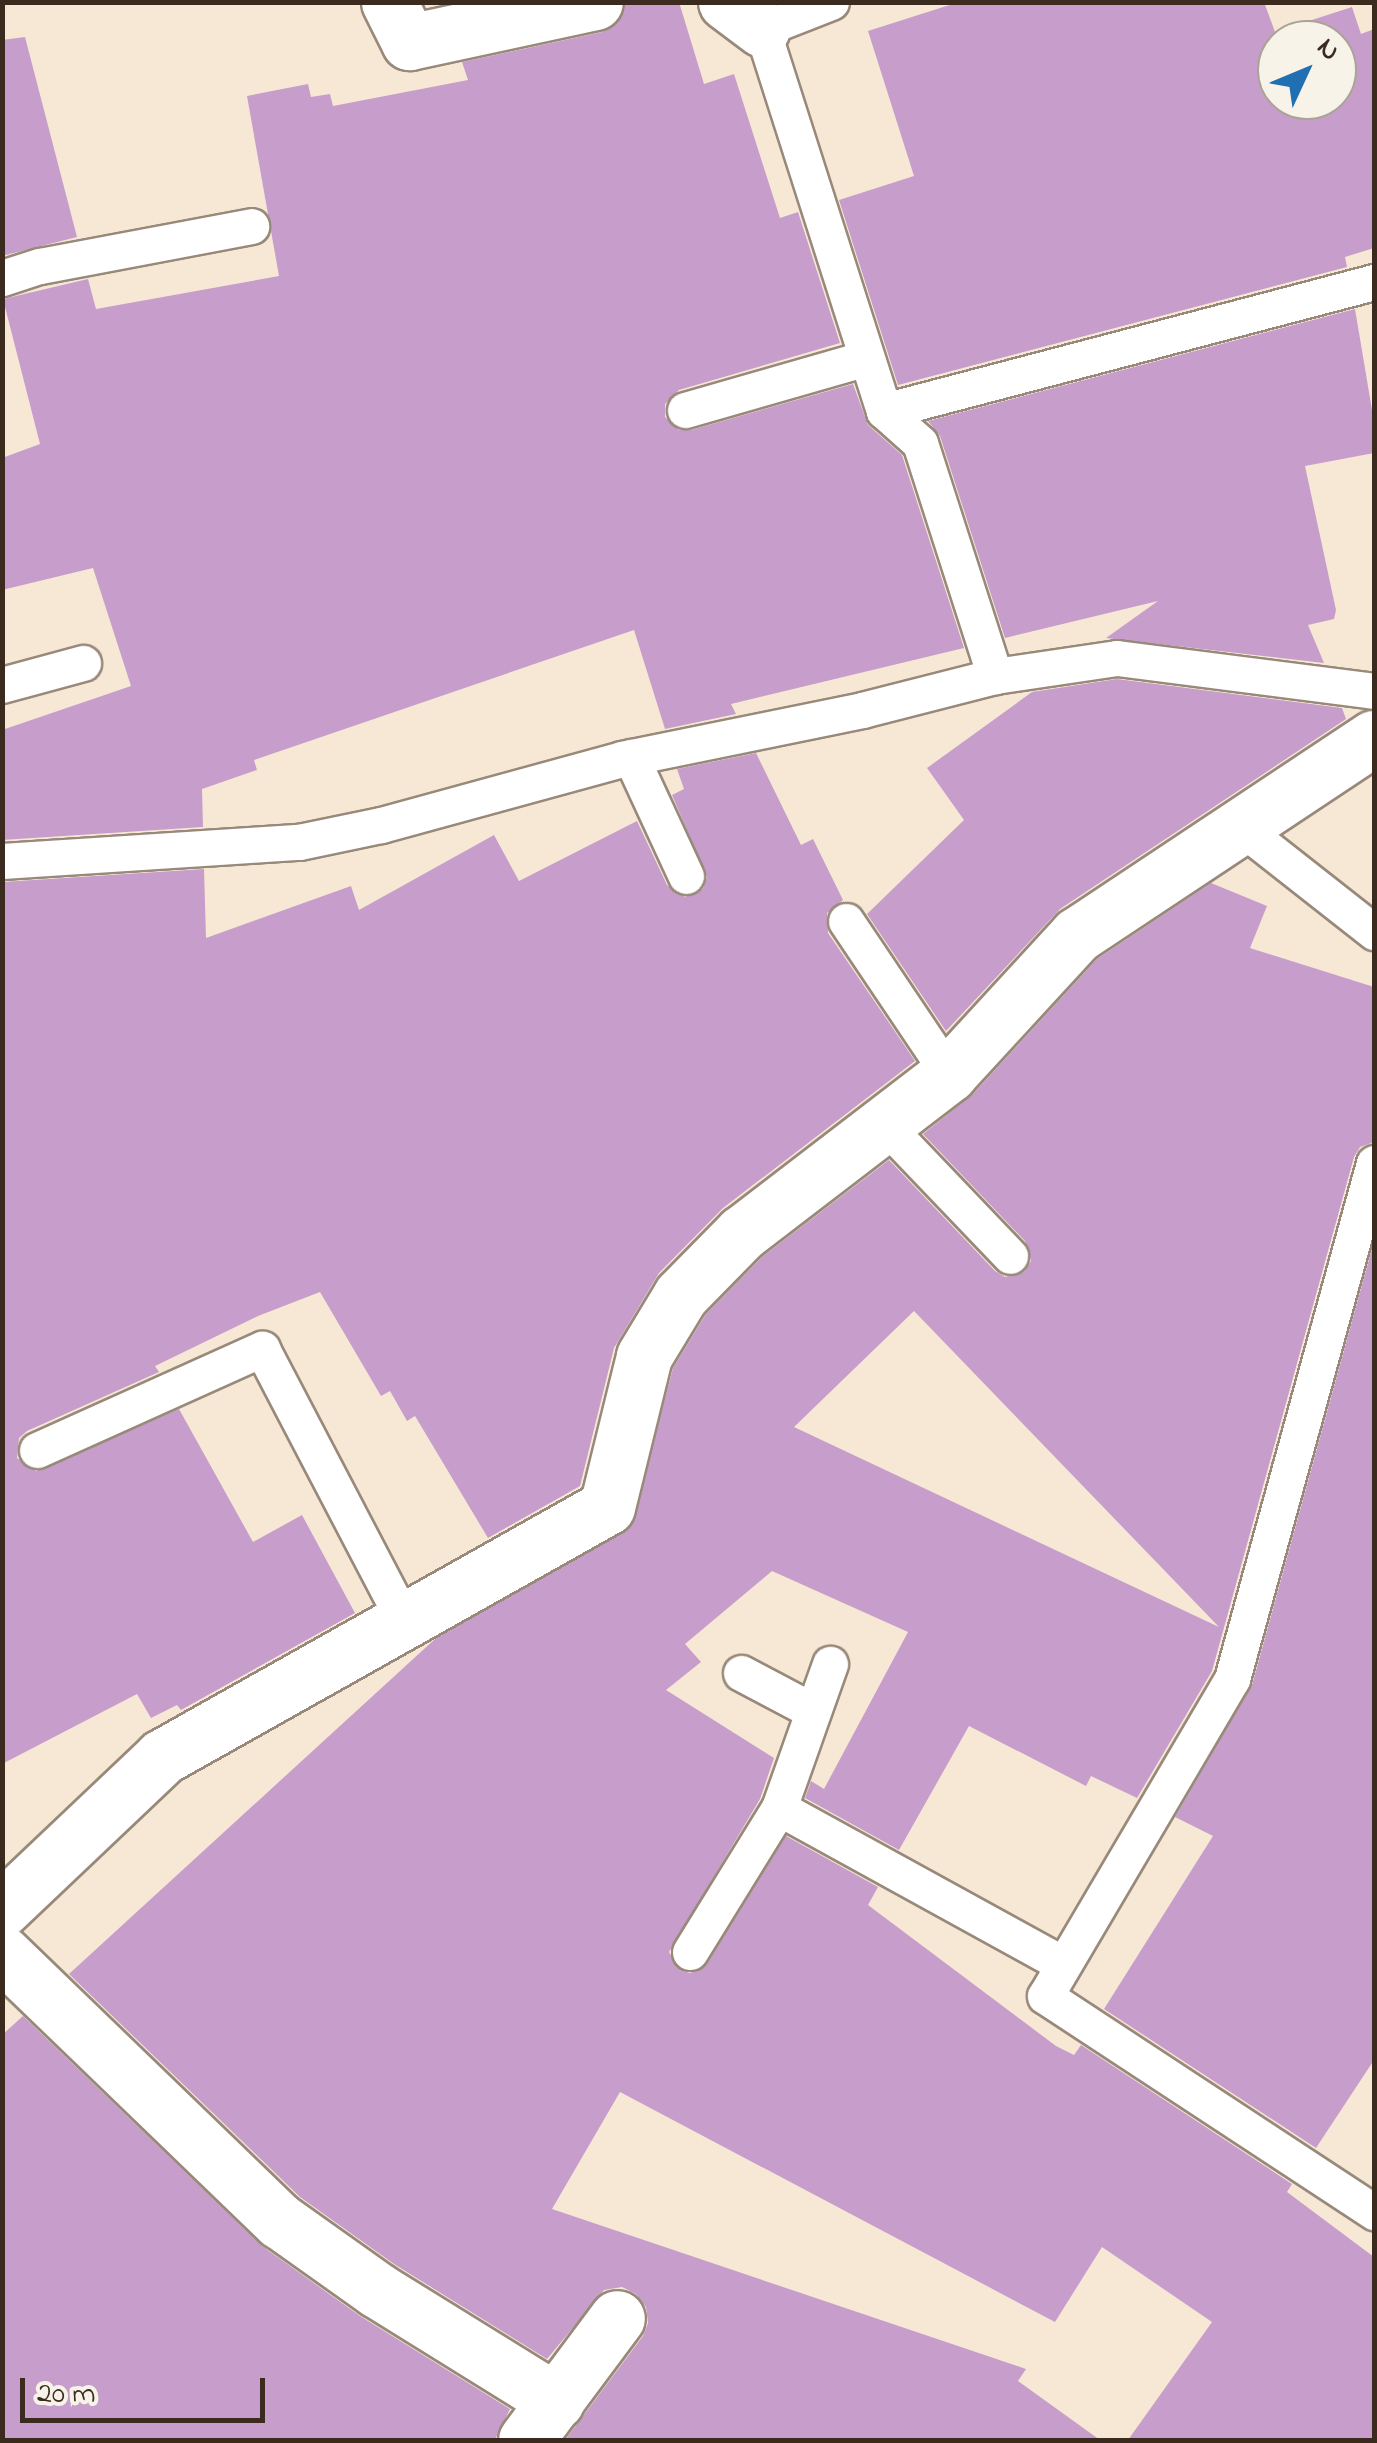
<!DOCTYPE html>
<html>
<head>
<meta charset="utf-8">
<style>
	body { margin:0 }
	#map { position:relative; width:1377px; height:2443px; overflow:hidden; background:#f6e8d5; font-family:"Indie Flower",sans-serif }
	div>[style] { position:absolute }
	.building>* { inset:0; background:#c79ecb }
	.roads { filter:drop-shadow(2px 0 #98897a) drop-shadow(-2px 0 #98897a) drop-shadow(0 2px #98897a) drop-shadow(0 -2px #98897a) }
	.lane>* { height:35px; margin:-17.5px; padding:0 17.5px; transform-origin:17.5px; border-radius:17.5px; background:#fff }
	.street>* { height:55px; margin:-27.5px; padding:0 27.5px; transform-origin:27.5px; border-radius:27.5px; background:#fff }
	span { translate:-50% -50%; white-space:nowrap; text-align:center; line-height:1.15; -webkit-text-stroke:8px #f7f3e8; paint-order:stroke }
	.frame { position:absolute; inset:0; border:5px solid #3b2a1e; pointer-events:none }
	.north { position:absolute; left:1257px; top:20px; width:100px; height:100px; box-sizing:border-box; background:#f7f3e8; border:2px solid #aca397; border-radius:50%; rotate:46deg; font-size:28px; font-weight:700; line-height:40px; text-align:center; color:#3b2a1e }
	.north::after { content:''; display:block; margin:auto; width:35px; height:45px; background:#1f6fb2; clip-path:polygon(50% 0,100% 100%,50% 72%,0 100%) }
	.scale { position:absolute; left:20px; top:2378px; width:245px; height:45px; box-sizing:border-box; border:5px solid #3b2a1e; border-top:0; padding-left:12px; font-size:30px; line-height:35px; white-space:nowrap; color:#3b2a1e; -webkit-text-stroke:8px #f7f3e8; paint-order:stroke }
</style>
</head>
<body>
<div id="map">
	<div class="building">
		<i style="clip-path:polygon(625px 2px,679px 2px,704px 84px,734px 74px,780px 218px,798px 212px,840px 343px,679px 390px,665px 404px,665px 417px,679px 430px,691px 430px,853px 384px,868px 425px,902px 455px,964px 648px,731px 704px,736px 714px,665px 729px,634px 630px,254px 760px,257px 770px,202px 789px,203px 827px,2px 840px,2px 730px,131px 686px,93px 568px,2px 590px,2px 458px,40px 444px,3px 299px,88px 279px,96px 309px,279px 276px,247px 96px,308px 84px,311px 97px,330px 94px,333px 106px,468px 80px,462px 62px,602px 32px,617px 24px)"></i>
		<i style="clip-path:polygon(evenodd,959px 2px,1264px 2px,1275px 32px,1352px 7px,1361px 34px,1374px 29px,1374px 248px,1345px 257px,1347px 267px,898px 385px,839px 200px,914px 176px,868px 31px,959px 2px,1277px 40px,1337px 40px,1337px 100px,1277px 100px,1277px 40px)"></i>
		<i style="clip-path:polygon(25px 37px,77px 237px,2px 256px,2px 40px)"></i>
		<i style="clip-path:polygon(1355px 309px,1374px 422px,1374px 453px,1305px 466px,1336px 610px,1334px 619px,1308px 625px,1324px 663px,1106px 638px,1158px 601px,1005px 638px,940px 436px,928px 421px)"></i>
		<i style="clip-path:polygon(1117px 679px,1342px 708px,1346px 719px,1060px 909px,946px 1031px,867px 914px,964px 820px,927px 768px,1032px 692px)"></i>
		<i style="clip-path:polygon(756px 753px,801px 845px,813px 839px,843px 900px,827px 913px,828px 933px,915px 1061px,723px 1208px,659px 1273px,614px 1348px,580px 1486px,488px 1538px,415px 1416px,407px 1421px,390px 1391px,381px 1396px,320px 1292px,258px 1316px,155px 1366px,159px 1372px,27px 1431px,19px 1438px,17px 1458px,36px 1471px,179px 1409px,253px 1542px,302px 1515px,355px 1613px,181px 1710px,177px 1705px,151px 1718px,137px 1694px,2px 1764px,2px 882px,204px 869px,206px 938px,351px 886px,359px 910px,494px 835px,519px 881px,637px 821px,667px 885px,685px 897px,703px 889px,707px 877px,672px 795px,684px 789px,677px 769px)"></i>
		<i style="clip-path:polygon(evenodd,1211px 883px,1267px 906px,1250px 948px,1374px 987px,1374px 1142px,1360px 1147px,1354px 1157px,1212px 1671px,1137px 1798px,1091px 1776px,1086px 1786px,969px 1726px,899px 1850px,805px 1798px,811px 1781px,824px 1789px,908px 1632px,772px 1571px,685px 1644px,701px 1662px,666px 1690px,774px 1758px,760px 1799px,669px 1952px,680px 1970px,690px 1973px,707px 1964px,786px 1836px,878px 1887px,868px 1905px,1056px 2046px,1074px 2055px,1081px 2045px,1292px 2184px,1287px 2192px,1374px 2257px,1374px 2440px,1128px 2440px,1212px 2322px,1102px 2247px,1055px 2322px,620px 2092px,552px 2209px,1026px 2369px,1018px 2381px,1100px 2440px,565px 2440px,643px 2336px,648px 2323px,646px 2307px,636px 2294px,622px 2287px,604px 2290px,547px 2359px,394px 2264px,300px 2197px,69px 1974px,435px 1639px,631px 1526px,673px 1368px,706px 1314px,763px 1256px,889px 1160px,995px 1271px,1005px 1277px,1024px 1272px,1031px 1261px,1025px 1241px,923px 1134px,972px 1095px,1097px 959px,1211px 883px,914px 1311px,1219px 1627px,794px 1427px,914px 1311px)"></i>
		<i style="clip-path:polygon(1374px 1241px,1374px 2060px,1316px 2148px,1104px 2009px,1213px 1836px,1175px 1817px,1252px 1685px)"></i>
		<i style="clip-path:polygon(23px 2016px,262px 2246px,360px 2316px,510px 2409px,495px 2440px,2px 2440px,2px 2035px)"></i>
	</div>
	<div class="roads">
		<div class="lane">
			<i style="left:831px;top:2px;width:74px;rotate:158.6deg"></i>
			<i style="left:762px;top:29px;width:401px;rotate:72.3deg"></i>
			<i style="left:884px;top:411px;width:48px;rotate:41.6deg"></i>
			<i style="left:920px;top:443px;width:245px;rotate:72.2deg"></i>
			<i style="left:2px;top:278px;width:40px;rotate:-18deg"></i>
			<i style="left:40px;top:266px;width:215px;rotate:-10.7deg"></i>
			<i style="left:685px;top:410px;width:188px;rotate:-16deg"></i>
			<i style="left:884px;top:411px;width:507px;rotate:-14.75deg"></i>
			<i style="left:2px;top:685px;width:84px;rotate:-15.2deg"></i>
			<i style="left:631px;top:757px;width:131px;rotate:65.2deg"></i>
			<i style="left:1243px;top:829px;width:167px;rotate:38.2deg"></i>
			<i style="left:2px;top:861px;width:298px;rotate:-3.7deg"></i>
			<i style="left:299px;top:842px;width:84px;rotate:-11.7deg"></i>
			<i style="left:381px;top:825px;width:250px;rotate:-15.3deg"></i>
			<i style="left:622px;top:759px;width:245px;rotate:-11.5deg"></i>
			<i style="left:862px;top:710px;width:137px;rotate:-14.3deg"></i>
			<i style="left:995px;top:676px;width:123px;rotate:-8.4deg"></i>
			<i style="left:1117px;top:658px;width:259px;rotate:7.3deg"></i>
			<i style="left:846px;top:921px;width:184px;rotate:56.1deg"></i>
			<i style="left:885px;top:1125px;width:181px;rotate:46.3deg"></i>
			<i style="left:1374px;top:1163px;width:535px;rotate:105.39deg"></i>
			<i style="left:1232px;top:1679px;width:368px;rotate:120.5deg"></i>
			<i style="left:1045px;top:1996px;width:394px;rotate:33.3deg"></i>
			<i style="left:37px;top:1450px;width:247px;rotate:-24.2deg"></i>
			<i style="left:262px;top:1349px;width:307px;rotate:62.4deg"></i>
			<i style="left:741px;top:1673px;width:81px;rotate:27.8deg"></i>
			<i style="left:779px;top:1808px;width:324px;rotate:28.8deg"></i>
			<i style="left:690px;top:1952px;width:169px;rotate:-58.3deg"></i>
			<i style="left:779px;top:1808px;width:153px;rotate:-70.5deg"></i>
		</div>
		<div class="street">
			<i style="left:389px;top:2px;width:45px;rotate:63.4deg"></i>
			<i style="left:409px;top:42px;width:190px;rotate:-12.1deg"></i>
			<i style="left:726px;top:2px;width:45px;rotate:36.9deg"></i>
			<i style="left:2px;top:1909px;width:221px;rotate:-43.5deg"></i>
			<i style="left:162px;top:1757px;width:510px;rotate:-29.33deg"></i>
			<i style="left:607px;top:1507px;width:155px;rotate:-76.2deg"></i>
			<i style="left:644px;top:1356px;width:71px;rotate:-58.8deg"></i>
			<i style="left:681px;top:1295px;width:87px;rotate:-45.5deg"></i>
			<i style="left:742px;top:1233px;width:261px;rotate:-37.5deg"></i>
			<i style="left:949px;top:1074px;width:189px;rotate:-47.4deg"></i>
			<i style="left:1077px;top:935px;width:356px;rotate:-33.6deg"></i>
			<i style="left:2px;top:1953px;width:386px;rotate:44deg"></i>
			<i style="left:280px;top:2221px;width:119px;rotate:35.4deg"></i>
			<i style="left:377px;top:2290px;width:211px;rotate:31.8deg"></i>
			<i style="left:526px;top:2440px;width:152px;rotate:-53.3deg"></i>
		</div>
	</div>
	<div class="frame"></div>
	<div class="north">N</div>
	<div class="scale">20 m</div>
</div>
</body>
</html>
